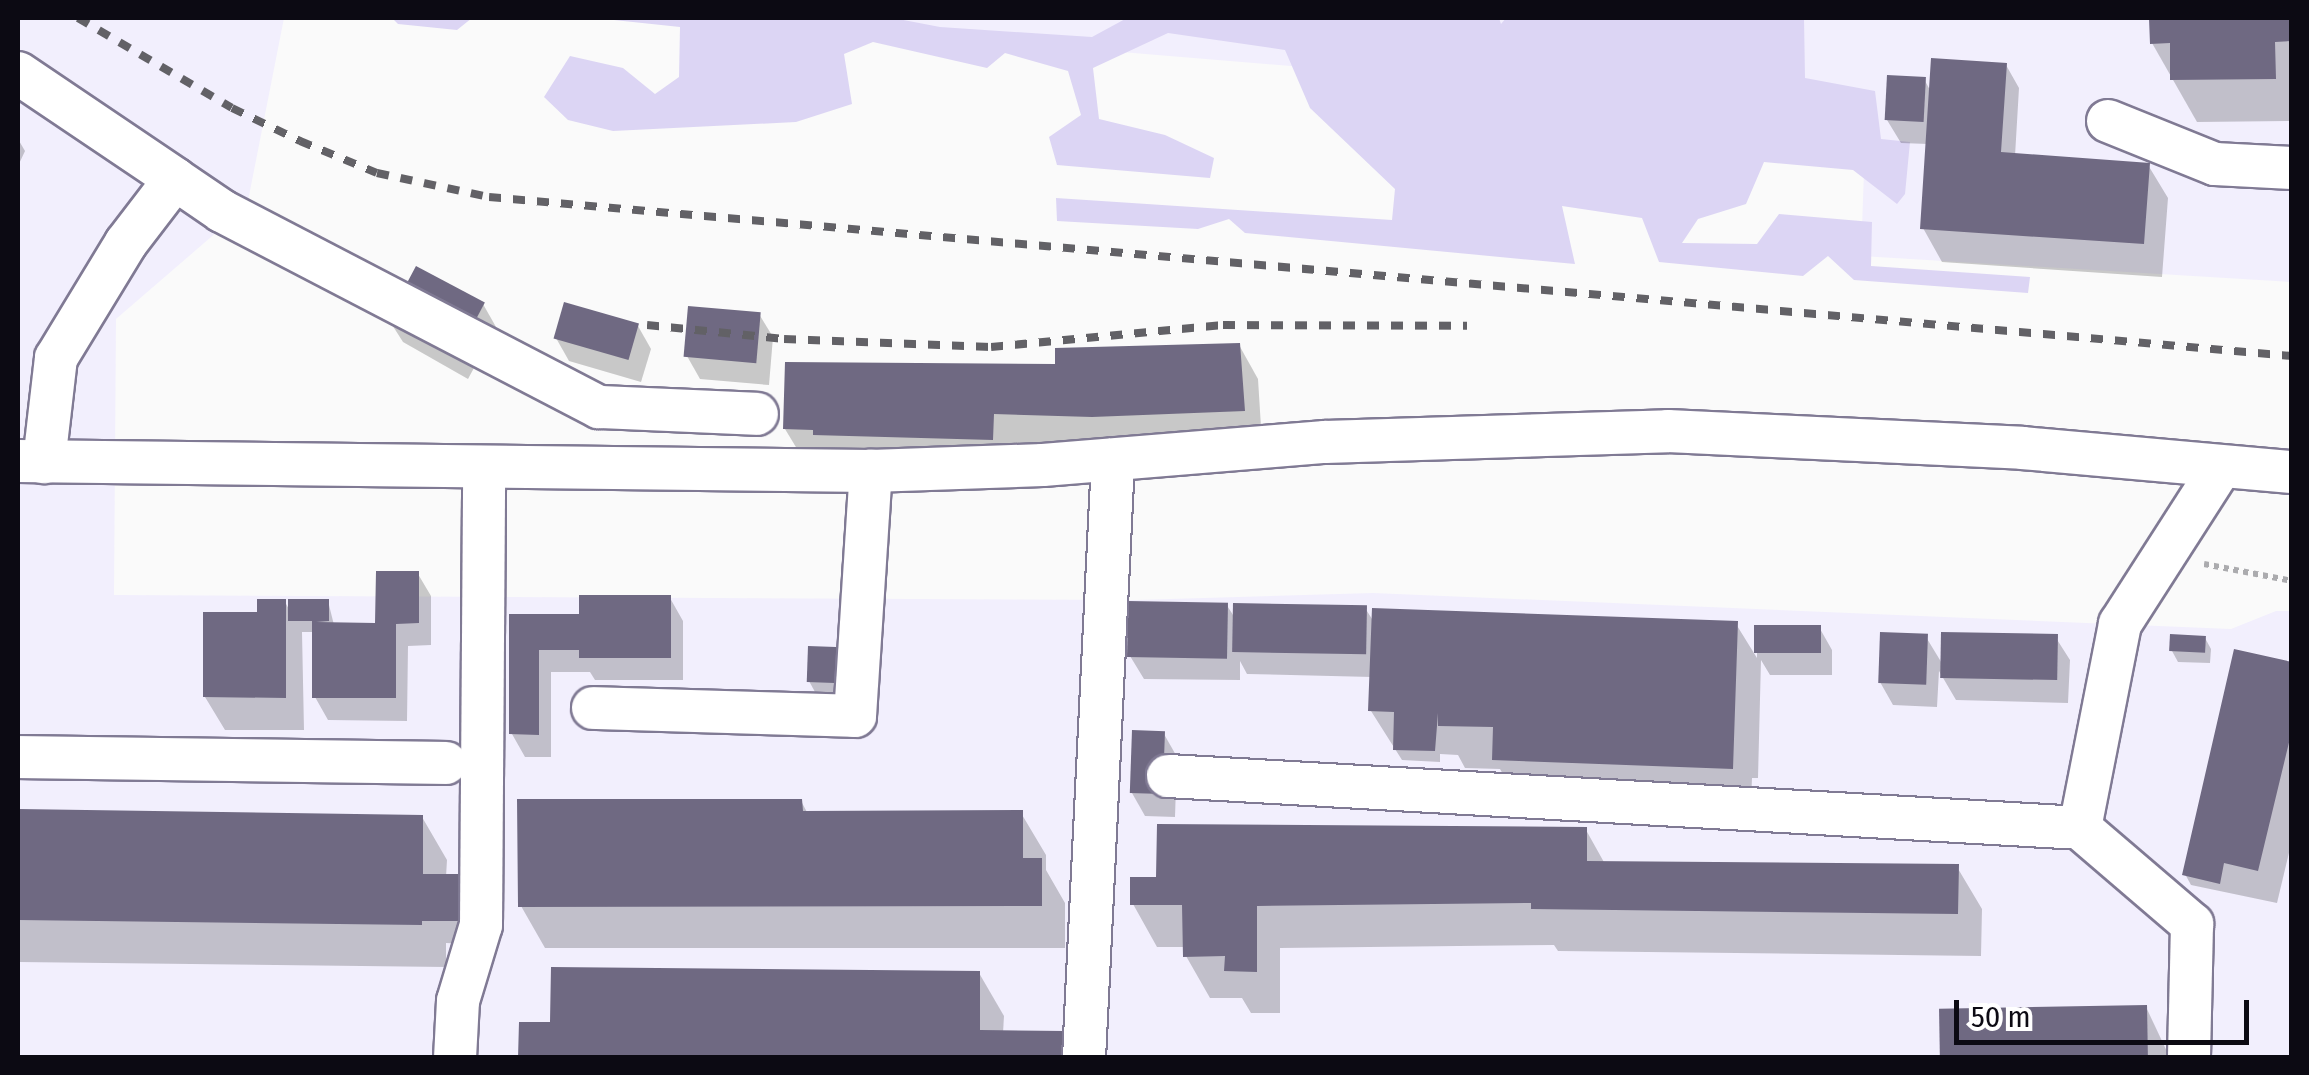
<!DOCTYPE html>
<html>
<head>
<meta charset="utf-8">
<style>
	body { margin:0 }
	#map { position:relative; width:2309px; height:1075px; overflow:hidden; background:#fafafa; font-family:"Fira Sans Condensed",sans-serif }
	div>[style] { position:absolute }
	.built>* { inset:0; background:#f2effd }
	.green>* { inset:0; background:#dcd5f4 }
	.shadow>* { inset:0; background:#0003 }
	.building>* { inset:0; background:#6f6982; transform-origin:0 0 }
	.path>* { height:6px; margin-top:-3px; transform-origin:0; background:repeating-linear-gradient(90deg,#ababae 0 5px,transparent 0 10px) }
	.roads { filter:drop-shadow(2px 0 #807a94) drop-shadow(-2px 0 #807a94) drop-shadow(0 2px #807a94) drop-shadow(0 -2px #807a94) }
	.minor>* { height:42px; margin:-21px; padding:0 21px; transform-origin:21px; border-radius:21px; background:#fff }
	.rail>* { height:8px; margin-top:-4px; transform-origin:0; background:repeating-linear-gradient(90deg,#626166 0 12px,transparent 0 24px) }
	span { translate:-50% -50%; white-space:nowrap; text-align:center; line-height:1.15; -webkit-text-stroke:9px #fff; paint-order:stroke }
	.frame { position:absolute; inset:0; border:20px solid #0c0a13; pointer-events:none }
	.scale { position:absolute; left:1954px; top:1000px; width:295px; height:45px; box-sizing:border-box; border:5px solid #0c0a13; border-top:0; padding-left:12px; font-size:30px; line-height:35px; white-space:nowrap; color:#0c0a13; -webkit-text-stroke:8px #fff; paint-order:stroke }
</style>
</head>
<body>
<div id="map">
	<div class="built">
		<i style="clip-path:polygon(18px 18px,284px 18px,247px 206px,116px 319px,114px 595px,1136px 600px,1373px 593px,2231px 629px,2276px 611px,2291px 611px,2291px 1057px,18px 1057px)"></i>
		<i style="clip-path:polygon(714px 18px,2291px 18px,2291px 282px,1861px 256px,1866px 114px)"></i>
	</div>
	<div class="green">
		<i style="clip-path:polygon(392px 18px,472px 18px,457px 30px,398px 24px)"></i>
		<i style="clip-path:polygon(595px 18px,893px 18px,940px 27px,1092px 37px,1127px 18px,1499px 18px,1501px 24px,1506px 18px,1804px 18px,1805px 78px,1875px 91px,1881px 139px,1910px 142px,1905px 194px,1897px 204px,1853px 170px,1764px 162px,1746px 204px,1698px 219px,1682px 243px,1757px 244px,1779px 214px,1872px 222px,1871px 266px,2030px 277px,2028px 293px,1854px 280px,1828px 256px,1803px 276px,1659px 262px,1642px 218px,1562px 206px,1575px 264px,1245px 233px,1229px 219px,1198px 229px,1057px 221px,1056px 198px,1392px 220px,1395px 189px,1310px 108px,1285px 50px,1168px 33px,1093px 68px,1099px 119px,1165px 135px,1214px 158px,1210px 178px,1057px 165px,1049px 137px,1081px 115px,1068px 71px,1005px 53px,987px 68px,873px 42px,844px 54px,852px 104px,796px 122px,613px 131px,568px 120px,544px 97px,570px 56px,623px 68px,655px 94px,679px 77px,680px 27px)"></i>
	</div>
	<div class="shadow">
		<i style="clip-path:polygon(2152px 18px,2292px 18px,2292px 121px,2197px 122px,2152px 43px)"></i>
		<i style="clip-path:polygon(2006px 65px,2019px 88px,2015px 156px,2148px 165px,2168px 198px,2162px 277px,1942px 262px,1923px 228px,1928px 144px,1901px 143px,1887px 120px,1924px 79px,1931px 92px)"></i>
		<i style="clip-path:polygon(18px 139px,25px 151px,18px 166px)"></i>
		<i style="clip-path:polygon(483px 304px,496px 327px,468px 379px,403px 342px,389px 320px)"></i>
		<i style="clip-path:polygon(759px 314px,773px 337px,769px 385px,700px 379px,687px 356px)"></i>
		<i style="clip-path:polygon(638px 326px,651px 349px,641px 382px,569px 361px,556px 338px)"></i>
		<i style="clip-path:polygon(1239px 345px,1258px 379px,1262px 443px,805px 462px,785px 429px)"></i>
		<i style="clip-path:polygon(418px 574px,431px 596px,431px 645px,408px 646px,407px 721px,328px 720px,315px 697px,315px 632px,302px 632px,304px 730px,225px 730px,205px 697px,260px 614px,285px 602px,290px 611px,328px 601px,334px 625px,378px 626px)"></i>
		<i style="clip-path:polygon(670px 598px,683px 621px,683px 680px,595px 680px,590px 672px,551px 672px,551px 757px,525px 757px,512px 734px,512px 616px,582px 616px)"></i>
		<i style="clip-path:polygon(1226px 604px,1235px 618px,1365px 608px,1374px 622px,1736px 624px,1757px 658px,1757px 627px,1819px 627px,1832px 650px,1832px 675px,1770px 675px,1761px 660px,1758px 778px,1752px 778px,1751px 802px,1514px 793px,1500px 769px,1465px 768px,1458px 755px,1440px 754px,1440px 762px,1402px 760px,1371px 711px,1372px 677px,1247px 674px,1240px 661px,1240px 680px,1144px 679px,1130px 656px)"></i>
		<i style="clip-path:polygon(1926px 637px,1943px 665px,2056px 638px,2070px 660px,2068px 703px,1956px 700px,1939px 671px,1937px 707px,1893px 705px,1880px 682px)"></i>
		<i style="clip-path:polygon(2205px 638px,2211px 649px,2210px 663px,2178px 662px,2172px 651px)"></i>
		<i style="clip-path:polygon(810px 649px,846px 694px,815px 692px,809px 681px)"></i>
		<i style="clip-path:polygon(2292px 665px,2292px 840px,2277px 903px,2191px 885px,2185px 874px)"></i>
		<i style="clip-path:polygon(1164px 734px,1177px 757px,1175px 817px,1145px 816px,1132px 793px)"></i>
		<i style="clip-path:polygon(801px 801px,808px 814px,1021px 813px,1046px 855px,1046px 870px,1065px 903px,1065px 948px,545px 948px,521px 906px)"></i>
		<i style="clip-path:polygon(18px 812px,422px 817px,447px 860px,446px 877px,472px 944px,446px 943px,446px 967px,18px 962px)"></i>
		<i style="clip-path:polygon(1586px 830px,1605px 864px,1957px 867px,1982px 909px,1981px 956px,1558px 951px,1554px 945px,1280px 948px,1280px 1013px,1251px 1013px,1242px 998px,1210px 998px,1186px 956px,1186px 947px,1157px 947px,1133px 904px,1159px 880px)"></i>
		<i style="clip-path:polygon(979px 973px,1004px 1016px,1003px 1033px,553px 1025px)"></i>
		<i style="clip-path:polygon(2146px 1007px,2170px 1058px,1942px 1058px)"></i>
	</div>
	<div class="building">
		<i style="clip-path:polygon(2149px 18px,2292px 18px,2292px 41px,2275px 42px,2276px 79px,2170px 80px,2170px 43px,2150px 44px)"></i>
		<i style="clip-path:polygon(1931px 58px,2007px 63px,2001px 152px,2150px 163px,2144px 244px,1920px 229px)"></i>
		<i style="left:1887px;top:75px;width:39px;height:45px;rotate:3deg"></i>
		<i style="left:416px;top:266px;width:78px;height:61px;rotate:28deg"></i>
		<i style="left:564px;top:302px;width:78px;height:38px;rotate:16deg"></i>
		<i style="left:688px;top:306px;width:73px;height:51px;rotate:5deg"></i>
		<i style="clip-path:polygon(1240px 343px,1245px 411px,1092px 417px,994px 414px,993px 440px,813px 435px,813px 430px,783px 429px,785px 362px,1055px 364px,1055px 348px)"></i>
		<i style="clip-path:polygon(376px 571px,419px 571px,419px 623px,396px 624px,396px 698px,312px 698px,312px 621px,288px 621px,288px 599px,329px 599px,329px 621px,316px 622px,375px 623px)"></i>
		<i style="clip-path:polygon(579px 595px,671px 595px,671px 658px,579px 658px,579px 650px,539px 650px,539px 735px,509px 734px,509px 614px,579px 614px)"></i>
		<i style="clip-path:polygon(257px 599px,286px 599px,286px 698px,203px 697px,203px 612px,257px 612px)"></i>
		<i style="left:1128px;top:601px;width:100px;height:56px;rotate:1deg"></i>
		<i style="left:1233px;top:603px;width:134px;height:49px;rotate:1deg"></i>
		<i style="clip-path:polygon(1372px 608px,1738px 621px,1733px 769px,1492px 760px,1493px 727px,1438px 726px,1438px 713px,1435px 751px,1393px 750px,1394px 712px,1368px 711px)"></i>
		<i style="left:1754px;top:625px;width:67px;height:28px"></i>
		<i style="left:1880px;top:632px;width:48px;height:51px;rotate:2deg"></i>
		<i style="left:1941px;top:632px;width:117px;height:46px;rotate:1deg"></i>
		<i style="left:2170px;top:634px;width:36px;height:17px;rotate:3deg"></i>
		<i style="left:808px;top:646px;width:35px;height:36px;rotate:2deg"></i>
		<i style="clip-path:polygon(2234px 649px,2292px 662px,2292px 730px,2258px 871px,2224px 863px,2220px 884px,2182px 875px)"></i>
		<i style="left:1132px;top:730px;width:33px;height:63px;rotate:2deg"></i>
		<i style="clip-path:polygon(517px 799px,802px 799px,803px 811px,1023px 810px,1023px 858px,1042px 858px,1042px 906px,518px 907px)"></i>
		<i style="clip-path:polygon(18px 809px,423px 815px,423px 874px,461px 874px,460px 921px,422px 921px,422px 925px,18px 920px)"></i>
		<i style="clip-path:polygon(1157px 824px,1587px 827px,1587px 861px,1959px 864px,1958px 914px,1531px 909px,1531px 903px,1257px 906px,1257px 972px,1224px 971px,1225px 956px,1183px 957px,1182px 905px,1130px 905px,1130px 877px,1156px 877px)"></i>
		<i style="clip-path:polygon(551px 967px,980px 971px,980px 1030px,1064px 1031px,1064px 1058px,518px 1058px,519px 1022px,550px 1022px)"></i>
		<i style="left:2147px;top:1005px;width:53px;height:208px;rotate:89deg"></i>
	</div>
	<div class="path">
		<i style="left:2204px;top:564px;width:90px;rotate:10.9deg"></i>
	</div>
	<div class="roads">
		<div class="minor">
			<i style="left:18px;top:73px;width:189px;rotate:34deg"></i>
			<i style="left:175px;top:179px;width:81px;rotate:127.4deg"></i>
			<i style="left:126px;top:243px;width:135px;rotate:121.3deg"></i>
			<i style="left:56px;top:358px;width:105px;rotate:96.6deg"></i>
			<i style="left:2108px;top:121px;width:115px;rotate:21.9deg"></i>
			<i style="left:2215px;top:164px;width:77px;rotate:3deg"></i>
			<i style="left:175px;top:179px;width:57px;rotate:34.2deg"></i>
			<i style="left:222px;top:211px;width:425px;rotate:27.5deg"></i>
			<i style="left:599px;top:407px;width:158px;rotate:2.5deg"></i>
			<i style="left:18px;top:461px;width:853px;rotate:0.67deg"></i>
			<i style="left:871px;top:471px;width:172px;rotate:-2deg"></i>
			<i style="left:1043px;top:465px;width:283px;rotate:-4.7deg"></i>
			<i style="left:1325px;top:442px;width:343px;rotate:-1.8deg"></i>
			<i style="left:1668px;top:431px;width:354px;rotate:2.7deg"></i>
			<i style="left:2022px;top:448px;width:271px;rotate:5.1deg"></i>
			<i style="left:593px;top:708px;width:262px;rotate:1.7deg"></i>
			<i style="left:855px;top:716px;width:246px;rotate:-86.3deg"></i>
			<i style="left:18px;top:757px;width:428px;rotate:0.8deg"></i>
			<i style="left:1168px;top:776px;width:913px;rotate:3.26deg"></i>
			<i style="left:2080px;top:828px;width:208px;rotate:-78.9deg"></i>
			<i style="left:2120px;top:624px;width:185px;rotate:-57.3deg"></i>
			<i style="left:2080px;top:828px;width:148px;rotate:40.6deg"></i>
			<i style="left:2192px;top:924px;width:134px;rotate:91.3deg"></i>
			<i style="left:455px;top:1058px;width:57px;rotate:-87deg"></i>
			<i style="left:458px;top:1001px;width:79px;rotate:-73.2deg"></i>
			<i style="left:481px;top:925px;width:458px;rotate:-89.6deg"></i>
			<i style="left:1084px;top:1058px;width:599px;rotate:-87.22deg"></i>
		</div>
	</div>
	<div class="rail">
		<i style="left:78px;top:18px;width:178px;rotate:30.3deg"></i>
		<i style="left:232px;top:108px;width:76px;rotate:25.9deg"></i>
		<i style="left:300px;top:141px;width:83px;rotate:22.6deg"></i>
		<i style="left:377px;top:173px;width:115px;rotate:12.1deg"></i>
		<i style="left:489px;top:197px;width:1810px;rotate:5.04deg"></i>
		<i style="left:647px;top:325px;width:138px;rotate:5.8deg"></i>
		<i style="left:784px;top:339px;width:207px;rotate:2.2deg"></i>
		<i style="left:991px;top:347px;width:233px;rotate:-5.4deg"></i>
		<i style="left:1223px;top:325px;width:244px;rotate:0.2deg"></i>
	</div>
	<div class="frame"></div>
	<div class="scale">50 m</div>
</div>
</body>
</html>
